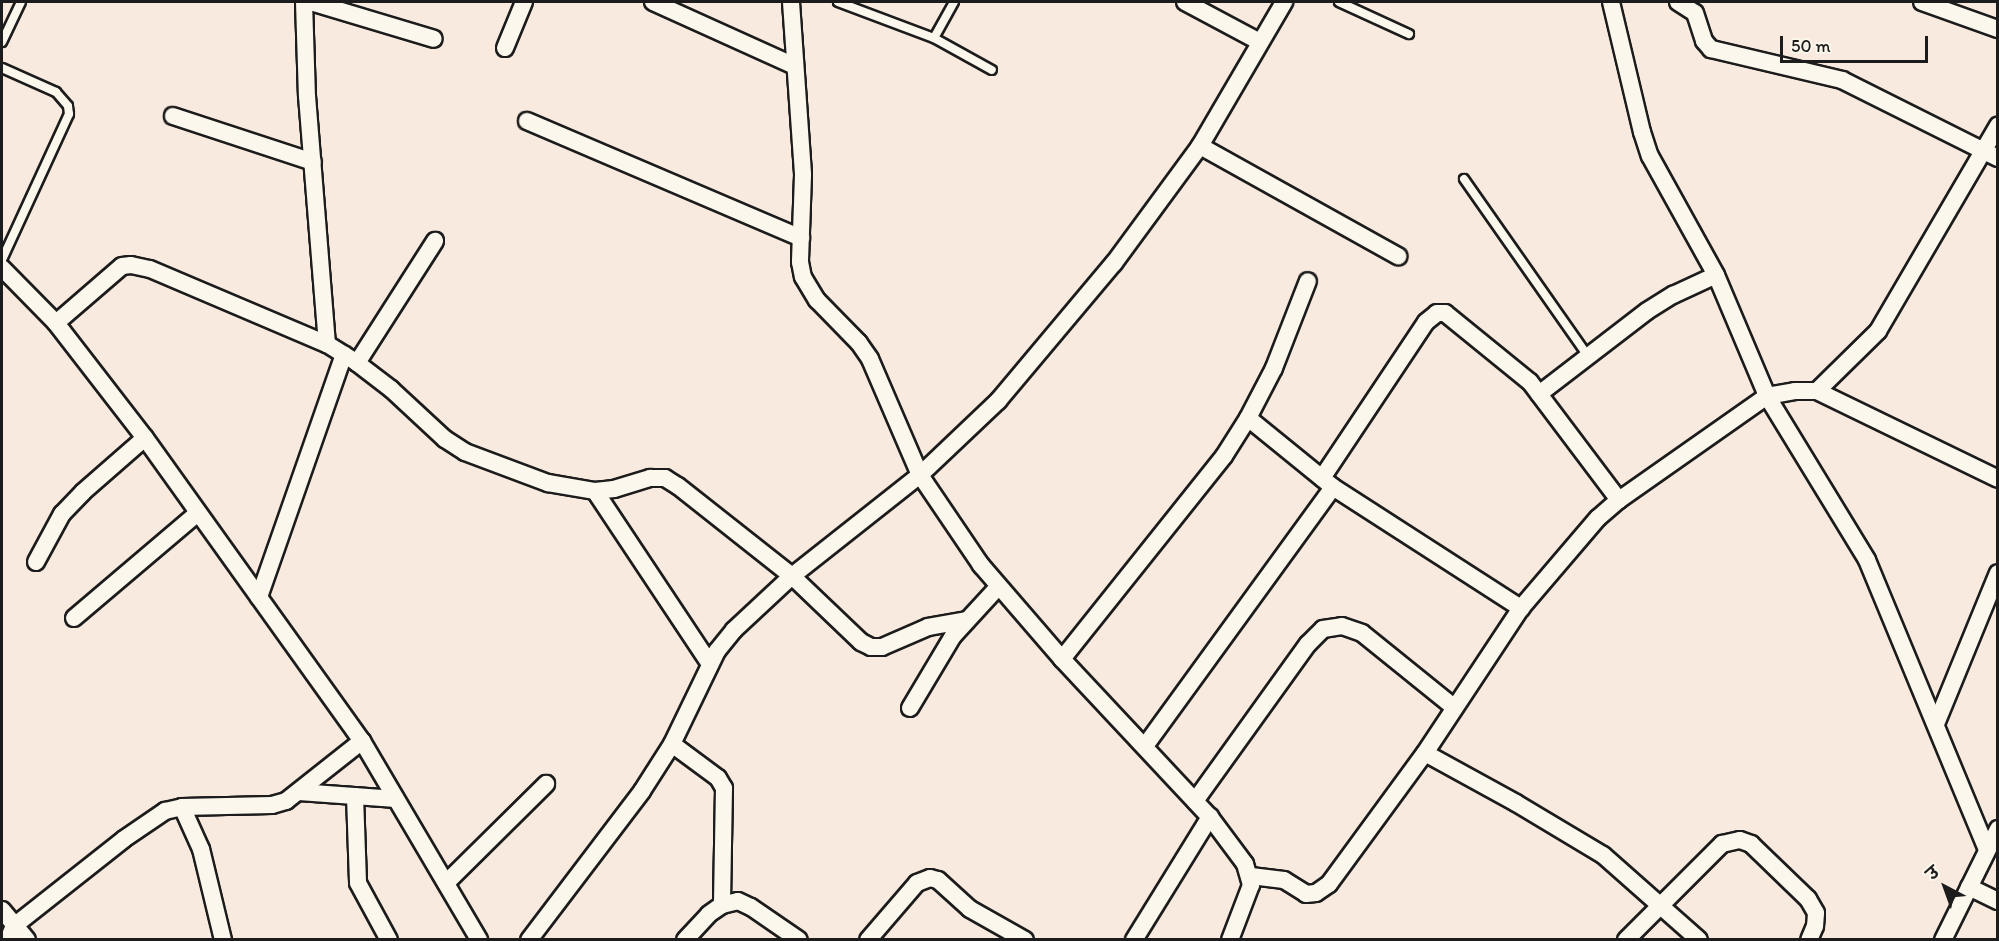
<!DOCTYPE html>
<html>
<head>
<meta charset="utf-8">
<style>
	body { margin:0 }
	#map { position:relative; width:1999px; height:941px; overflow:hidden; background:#f9eadf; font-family:Itim,"Playpen Sans Deva",sans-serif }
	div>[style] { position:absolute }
	.roads { filter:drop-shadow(2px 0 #1c1c1c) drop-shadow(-2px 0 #1c1c1c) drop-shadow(0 2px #1c1c1c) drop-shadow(0 -2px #1c1c1c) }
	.service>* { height:8px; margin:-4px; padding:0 4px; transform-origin:4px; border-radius:4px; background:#fbf7ec }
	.minor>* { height:16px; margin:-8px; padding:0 8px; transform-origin:8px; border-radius:8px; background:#fbf7ec }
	span { translate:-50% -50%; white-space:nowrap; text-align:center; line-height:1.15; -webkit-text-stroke:4.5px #fbf7ec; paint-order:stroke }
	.frame { position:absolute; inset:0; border:3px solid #1c1c1c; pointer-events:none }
	.north { position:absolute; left:1915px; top:857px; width:60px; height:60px; -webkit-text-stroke:4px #fbf7ec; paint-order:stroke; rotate:319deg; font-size:16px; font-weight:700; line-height:24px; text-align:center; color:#1c1c1c }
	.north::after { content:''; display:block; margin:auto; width:21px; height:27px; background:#1c1c1c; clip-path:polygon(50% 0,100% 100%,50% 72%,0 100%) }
	.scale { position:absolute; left:1780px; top:36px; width:148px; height:27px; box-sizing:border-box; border:3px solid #1c1c1c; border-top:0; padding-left:8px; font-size:18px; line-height:21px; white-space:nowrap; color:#1c1c1c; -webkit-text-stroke:4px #fbf7ec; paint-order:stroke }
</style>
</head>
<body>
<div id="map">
	<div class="roads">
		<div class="service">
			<i style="left:838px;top:2px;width:103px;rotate:20.6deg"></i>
			<i style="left:934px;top:38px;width:66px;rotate:28.9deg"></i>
			<i style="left:1339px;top:2px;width:77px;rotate:24.6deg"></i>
			<i style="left:934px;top:38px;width:41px;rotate:-60.9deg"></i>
			<i style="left:2px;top:42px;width:44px;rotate:-64.6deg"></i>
			<i style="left:2px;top:68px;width:59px;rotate:24deg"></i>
			<i style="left:56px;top:92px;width:18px;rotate:49deg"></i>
			<i style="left:68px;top:106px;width:8px;rotate:83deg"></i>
			<i style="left:69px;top:114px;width:161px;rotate:114.7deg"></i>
			<i style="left:1464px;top:179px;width:216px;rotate:55deg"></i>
		</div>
		<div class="minor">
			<i style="left:304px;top:2px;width:94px;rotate:88.2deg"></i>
			<i style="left:307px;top:96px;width:249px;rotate:85.4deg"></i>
			<i style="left:311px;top:2px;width:128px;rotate:16.7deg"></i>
			<i style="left:653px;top:2px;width:156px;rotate:24.3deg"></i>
			<i style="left:791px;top:2px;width:173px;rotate:86deg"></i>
			<i style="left:803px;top:175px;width:87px;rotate:92deg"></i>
			<i style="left:800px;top:262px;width:15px;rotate:79deg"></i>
			<i style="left:803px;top:277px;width:27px;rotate:59deg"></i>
			<i style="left:817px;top:300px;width:60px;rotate:45.7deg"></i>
			<i style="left:859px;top:343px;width:19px;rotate:55deg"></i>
			<i style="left:870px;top:359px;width:126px;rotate:66.7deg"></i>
			<i style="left:920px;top:475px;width:109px;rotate:55.9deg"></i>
			<i style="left:981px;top:565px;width:124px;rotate:49.2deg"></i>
			<i style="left:1062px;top:659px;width:216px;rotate:46.9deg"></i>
			<i style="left:1210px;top:817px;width:59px;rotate:53.3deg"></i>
			<i style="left:1245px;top:864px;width:22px;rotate:74deg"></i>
			<i style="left:1251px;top:885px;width:59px;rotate:110.9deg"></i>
			<i style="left:1185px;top:2px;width:85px;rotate:28.1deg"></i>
			<i style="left:1611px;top:2px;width:134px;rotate:76.6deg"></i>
			<i style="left:1642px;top:132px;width:25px;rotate:72deg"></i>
			<i style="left:1650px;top:156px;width:136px;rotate:61deg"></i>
			<i style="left:1716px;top:275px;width:131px;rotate:67.1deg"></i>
			<i style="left:1767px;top:396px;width:192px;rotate:58.6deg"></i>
			<i style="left:1867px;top:560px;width:313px;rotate:67.5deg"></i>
			<i style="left:1678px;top:2px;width:20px;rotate:33deg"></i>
			<i style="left:1695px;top:13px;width:29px;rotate:72deg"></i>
			<i style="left:1704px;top:41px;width:11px;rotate:49deg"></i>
			<i style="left:1711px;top:49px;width:135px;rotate:13.3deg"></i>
			<i style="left:1842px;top:80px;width:174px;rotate:26.6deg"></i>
			<i style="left:1922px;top:2px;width:81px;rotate:19.6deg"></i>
			<i style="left:505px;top:48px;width:50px;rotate:-67.6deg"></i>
			<i style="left:173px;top:116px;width:147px;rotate:18.2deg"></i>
			<i style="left:527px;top:121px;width:298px;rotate:23.1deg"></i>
			<i style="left:1200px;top:146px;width:227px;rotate:29.1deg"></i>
			<i style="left:2px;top:268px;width:77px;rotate:45.5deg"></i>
			<i style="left:56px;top:323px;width:145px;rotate:52.3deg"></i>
			<i style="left:145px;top:438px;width:373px;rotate:54.4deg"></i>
			<i style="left:362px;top:741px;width:231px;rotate:59.5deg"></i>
			<i style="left:56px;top:323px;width:87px;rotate:-40.8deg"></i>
			<i style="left:122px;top:266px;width:9px;rotate:-6deg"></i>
			<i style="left:131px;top:265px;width:19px;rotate:12deg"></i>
			<i style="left:150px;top:269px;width:192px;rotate:23deg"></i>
			<i style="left:327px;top:344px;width:36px;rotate:32deg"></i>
			<i style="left:357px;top:363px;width:43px;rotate:37.4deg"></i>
			<i style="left:391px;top:389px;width:74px;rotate:42.8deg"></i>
			<i style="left:445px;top:439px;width:24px;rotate:33deg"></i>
			<i style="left:465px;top:452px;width:89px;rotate:20.5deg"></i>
			<i style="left:548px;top:483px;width:48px;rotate:9.7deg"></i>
			<i style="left:595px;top:491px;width:19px;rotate:-6deg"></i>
			<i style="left:614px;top:489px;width:38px;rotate:-17deg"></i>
			<i style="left:650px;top:478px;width:15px"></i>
			<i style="left:665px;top:478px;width:15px;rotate:32deg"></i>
			<i style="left:678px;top:486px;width:145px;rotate:38.3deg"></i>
			<i style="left:792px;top:576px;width:95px;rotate:43.7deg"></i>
			<i style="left:861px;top:642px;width:11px;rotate:27deg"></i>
			<i style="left:871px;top:647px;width:11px"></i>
			<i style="left:882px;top:647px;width:50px;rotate:-23.5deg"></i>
			<i style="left:928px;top:627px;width:39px;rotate:-10deg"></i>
			<i style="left:357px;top:363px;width:145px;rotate:-57.4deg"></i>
			<i style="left:1817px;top:391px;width:86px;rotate:-44.5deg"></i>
			<i style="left:1878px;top:331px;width:238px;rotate:-59.7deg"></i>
			<i style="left:1539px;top:394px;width:136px;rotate:-37.5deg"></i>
			<i style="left:1647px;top:311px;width:31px;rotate:-32deg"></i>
			<i style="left:1673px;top:295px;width:47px;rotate:-24.9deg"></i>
			<i style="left:1248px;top:418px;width:109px;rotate:39.1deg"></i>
			<i style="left:1333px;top:487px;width:224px;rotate:32.8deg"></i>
			<i style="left:1322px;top:478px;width:187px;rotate:-56.3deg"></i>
			<i style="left:1426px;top:322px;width:14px;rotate:-39deg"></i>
			<i style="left:1437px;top:313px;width:8px"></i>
			<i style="left:1445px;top:313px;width:109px;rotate:39.1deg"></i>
			<i style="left:1530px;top:382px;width:148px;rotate:53deg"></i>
			<i style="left:595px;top:491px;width:208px;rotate:56.4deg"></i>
			<i style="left:36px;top:562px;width:55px;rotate:-61.6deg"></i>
			<i style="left:62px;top:514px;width:30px;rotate:-46deg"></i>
			<i style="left:83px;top:492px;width:82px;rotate:-41.1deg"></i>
			<i style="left:259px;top:597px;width:257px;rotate:-70.7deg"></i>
			<i style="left:74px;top:618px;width:162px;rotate:-40.3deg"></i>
			<i style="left:1062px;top:659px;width:260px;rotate:-51.4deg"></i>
			<i style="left:1224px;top:456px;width:45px;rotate:-57.7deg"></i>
			<i style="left:1248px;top:418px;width:56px;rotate:-62.5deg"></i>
			<i style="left:1274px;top:368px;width:93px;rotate:-68.7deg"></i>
			<i style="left:910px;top:708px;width:84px;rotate:-59.2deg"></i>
			<i style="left:953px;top:636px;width:67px;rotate:-47.4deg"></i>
			<i style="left:1936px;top:724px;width:163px;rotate:-67.7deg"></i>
			<i style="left:672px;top:744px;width:57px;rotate:36.5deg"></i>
			<i style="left:718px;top:778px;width:12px;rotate:59deg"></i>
			<i style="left:724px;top:788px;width:117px;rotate:91deg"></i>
			<i style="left:1145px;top:746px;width:320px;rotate:-54deg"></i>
			<i style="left:1425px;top:753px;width:104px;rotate:28.8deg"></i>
			<i style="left:1516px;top:803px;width:101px;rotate:30.9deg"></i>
			<i style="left:1603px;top:855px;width:128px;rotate:41.5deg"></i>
			<i style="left:299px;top:792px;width:97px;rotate:4.1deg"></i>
			<i style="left:355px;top:796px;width:87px;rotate:88deg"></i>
			<i style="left:358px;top:883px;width:65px;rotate:61.5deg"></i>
			<i style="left:1195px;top:801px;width:193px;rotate:-54.3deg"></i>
			<i style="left:1308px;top:644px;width:21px;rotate:-45deg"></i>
			<i style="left:1323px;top:629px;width:19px;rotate:-9deg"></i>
			<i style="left:1342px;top:626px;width:21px;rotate:19deg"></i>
			<i style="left:1362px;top:633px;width:119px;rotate:38.9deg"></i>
			<i style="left:182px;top:807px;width:46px;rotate:65.7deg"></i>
			<i style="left:201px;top:849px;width:94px;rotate:76.4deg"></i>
			<i style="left:1251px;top:876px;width:33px;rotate:7deg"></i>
			<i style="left:1284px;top:880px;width:26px;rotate:32deg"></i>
			<i style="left:1306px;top:894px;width:10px;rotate:-6deg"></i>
			<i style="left:1316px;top:893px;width:16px;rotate:-35deg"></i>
			<i style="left:1329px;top:884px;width:162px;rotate:-53.8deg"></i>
			<i style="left:1425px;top:753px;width:174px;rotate:-56.5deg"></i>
			<i style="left:1521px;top:608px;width:118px;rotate:-49.5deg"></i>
			<i style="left:1598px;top:518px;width:28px;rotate:-41deg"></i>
			<i style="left:1619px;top:500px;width:181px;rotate:-35.1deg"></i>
			<i style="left:1767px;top:396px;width:28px;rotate:-10deg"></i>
			<i style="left:1795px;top:391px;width:22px"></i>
			<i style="left:1817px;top:391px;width:201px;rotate:25.9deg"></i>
			<i style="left:446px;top:883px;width:141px;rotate:-44.7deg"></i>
			<i style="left:1969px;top:887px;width:32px;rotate:26deg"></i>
			<i style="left:2px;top:910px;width:39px;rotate:50deg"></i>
			<i style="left:8px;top:940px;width:15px;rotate:-67deg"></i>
			<i style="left:14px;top:926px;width:140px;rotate:-38.3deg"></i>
			<i style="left:124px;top:839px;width:50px;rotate:-34.3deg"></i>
			<i style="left:165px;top:811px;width:17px;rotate:-13deg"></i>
			<i style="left:182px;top:807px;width:90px;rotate:-1.3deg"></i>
			<i style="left:272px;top:805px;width:15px;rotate:-16deg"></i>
			<i style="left:286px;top:801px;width:97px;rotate:-38.3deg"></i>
			<i style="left:529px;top:940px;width:187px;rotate:-52.8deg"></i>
			<i style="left:642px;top:791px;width:56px;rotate:-57.4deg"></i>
			<i style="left:672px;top:744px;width:103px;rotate:-64.2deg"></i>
			<i style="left:717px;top:651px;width:27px;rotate:-51deg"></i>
			<i style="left:734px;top:630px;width:79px;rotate:-43deg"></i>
			<i style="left:792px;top:576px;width:163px;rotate:-38.3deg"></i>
			<i style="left:920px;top:475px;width:108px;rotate:-43.5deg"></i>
			<i style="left:998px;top:401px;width:180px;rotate:-50deg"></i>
			<i style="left:1114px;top:263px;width:145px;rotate:-53.7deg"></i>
			<i style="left:1200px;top:146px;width:167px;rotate:-59.7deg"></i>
			<i style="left:685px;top:940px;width:35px;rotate:-47deg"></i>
			<i style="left:709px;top:914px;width:16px;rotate:-35deg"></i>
			<i style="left:722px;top:905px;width:16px;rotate:-14deg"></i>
			<i style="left:738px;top:901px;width:14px;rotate:25deg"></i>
			<i style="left:751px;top:907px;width:58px;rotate:34.5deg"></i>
			<i style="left:868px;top:940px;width:75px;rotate:-49.3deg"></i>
			<i style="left:917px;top:883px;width:14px;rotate:-21deg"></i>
			<i style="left:930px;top:878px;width:8px;rotate:14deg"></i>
			<i style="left:938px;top:880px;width:43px;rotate:42.2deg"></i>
			<i style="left:970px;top:909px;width:63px;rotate:29.4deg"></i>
			<i style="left:1134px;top:940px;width:145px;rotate:-58.3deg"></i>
			<i style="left:1626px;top:940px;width:136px;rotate:-45deg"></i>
			<i style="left:1722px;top:844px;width:18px;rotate:-13deg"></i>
			<i style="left:1740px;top:840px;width:12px;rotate:20deg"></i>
			<i style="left:1751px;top:844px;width:79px;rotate:44deg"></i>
			<i style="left:1808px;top:899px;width:16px;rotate:60deg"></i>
			<i style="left:1816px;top:913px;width:13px;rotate:94deg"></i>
			<i style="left:1815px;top:926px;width:15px;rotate:113deg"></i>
			<i style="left:1943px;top:940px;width:124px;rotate:-63.6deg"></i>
		</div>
	</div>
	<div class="frame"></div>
	<div class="north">उ</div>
	<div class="scale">50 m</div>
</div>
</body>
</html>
